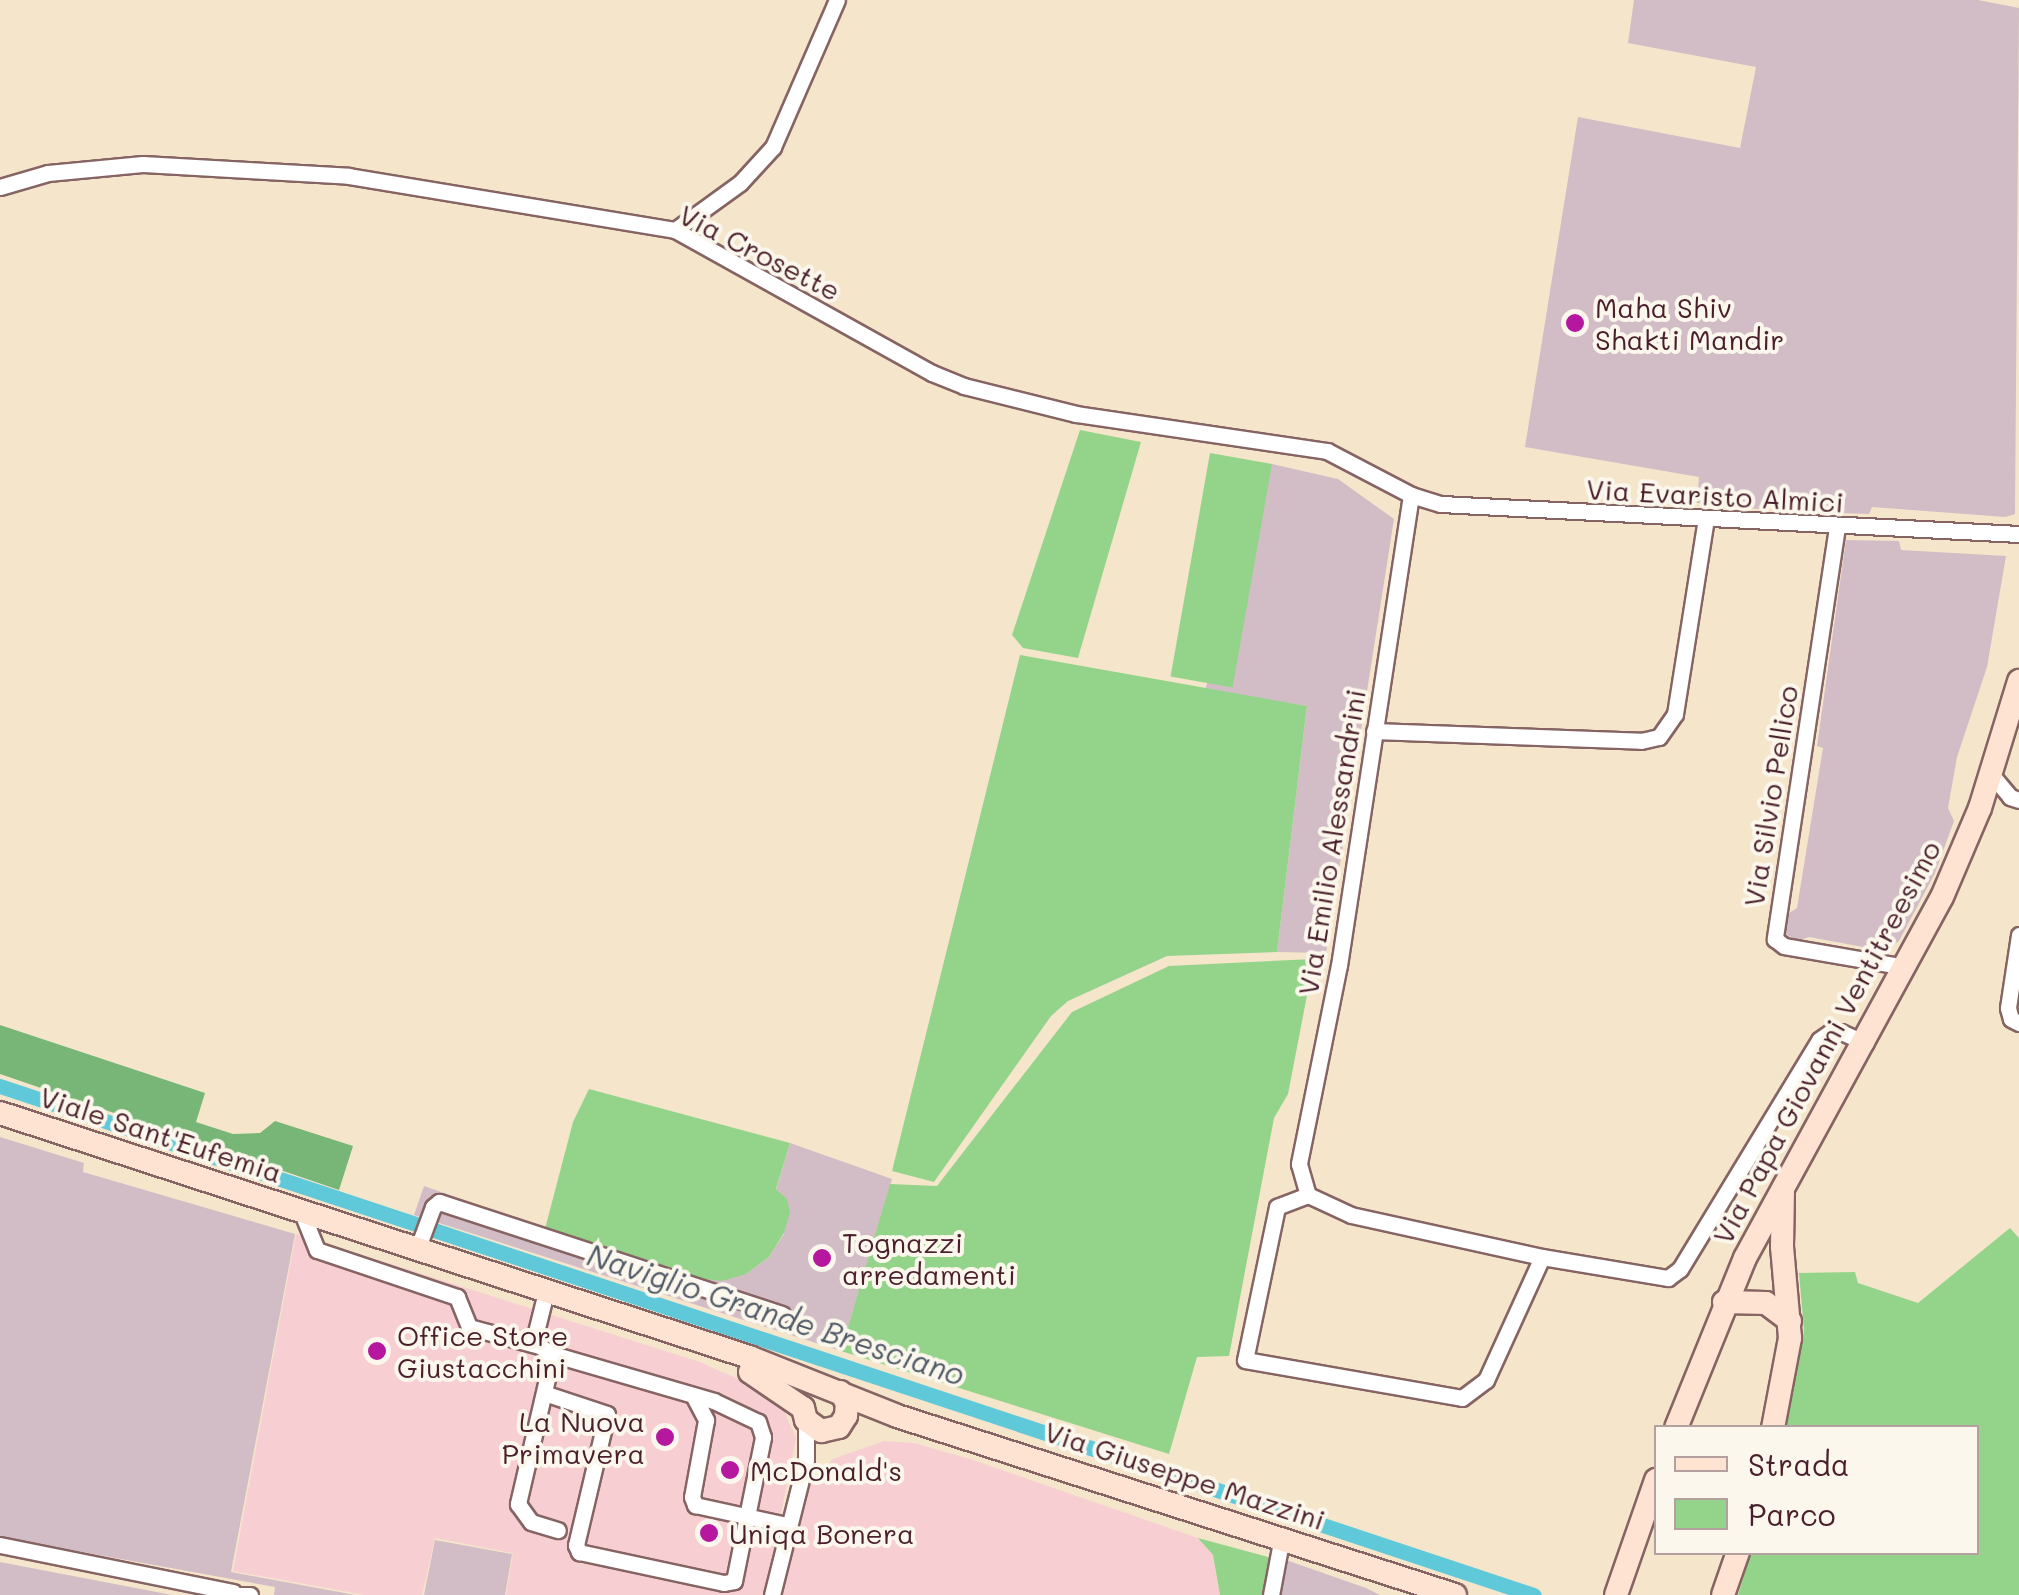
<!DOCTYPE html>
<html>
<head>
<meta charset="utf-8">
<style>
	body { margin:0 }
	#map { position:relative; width:2019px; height:1595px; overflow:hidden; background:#f4e5cb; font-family:Mali,sans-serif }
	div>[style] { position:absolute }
	.built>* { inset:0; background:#f7cfd2 }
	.industrial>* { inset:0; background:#d2bdc6 }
	.green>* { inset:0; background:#94d48a; transform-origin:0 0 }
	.forest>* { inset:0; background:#77b676 }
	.canal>* { height:15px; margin:-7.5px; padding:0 7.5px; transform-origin:7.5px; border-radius:7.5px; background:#5fc9da }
	.roads { filter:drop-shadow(2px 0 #866463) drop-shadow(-2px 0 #866463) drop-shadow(0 2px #866463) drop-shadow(0 -2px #866463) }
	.street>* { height:15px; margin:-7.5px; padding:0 7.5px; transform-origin:7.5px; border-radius:7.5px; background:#fff }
	.secondary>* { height:22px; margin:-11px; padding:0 11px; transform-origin:11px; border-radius:11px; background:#fee3d2 }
	.dots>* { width:28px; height:28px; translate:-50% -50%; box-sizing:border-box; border:5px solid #fbf7ec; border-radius:50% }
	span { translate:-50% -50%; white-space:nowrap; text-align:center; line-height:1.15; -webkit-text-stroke:8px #fbf7ec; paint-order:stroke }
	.street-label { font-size:28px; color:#4a1f2b }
	.poi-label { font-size:28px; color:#4a1f2b }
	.left { translate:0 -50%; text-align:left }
	.right { translate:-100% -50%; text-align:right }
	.water-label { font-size:30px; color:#515a68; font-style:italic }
	.legend { position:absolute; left:1654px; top:1425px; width:325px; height:130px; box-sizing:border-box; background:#fbf7ec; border:2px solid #b4a19f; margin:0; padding:12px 18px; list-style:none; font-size:30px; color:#4a1f2b }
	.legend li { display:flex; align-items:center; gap:20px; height:50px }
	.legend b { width:50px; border:2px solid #b4a19f }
</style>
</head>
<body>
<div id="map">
	<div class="built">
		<i style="clip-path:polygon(296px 1234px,700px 1362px,771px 1394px,783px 1408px,796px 1438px,765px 1595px,506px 1595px,513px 1553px,435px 1538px,422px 1595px,365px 1595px,233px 1571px)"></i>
		<i style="clip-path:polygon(884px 1441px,914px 1443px,973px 1460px,1198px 1538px,1213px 1555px,1220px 1595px,782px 1595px,809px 1483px,833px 1459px)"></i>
	</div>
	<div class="industrial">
		<i style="clip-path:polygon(1634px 0,1978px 0,2019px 8px,2015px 514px,2005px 517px,1872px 507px,1869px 514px,1786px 511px,1782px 503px,1763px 502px,1759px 509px,1697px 503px,1699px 477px,1525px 447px,1578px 117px,1740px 148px,1756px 67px,1628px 43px)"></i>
		<i style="clip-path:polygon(1272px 464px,1338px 479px,1394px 519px,1326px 953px,1277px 952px,1307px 706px,1205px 690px)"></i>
		<i style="clip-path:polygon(1846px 540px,1899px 541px,1901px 550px,2006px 556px,1987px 667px,1957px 757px,1948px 808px,1954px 821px,1935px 873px,1899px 941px,1885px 951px,1809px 937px,1797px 941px,1783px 932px,1783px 917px,1797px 908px,1823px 748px,1817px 746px)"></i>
		<i style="clip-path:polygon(0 1137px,84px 1163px,83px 1172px,295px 1234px,231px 1572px,355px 1595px,274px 1595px,275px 1587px,0 1537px)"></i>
		<i style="clip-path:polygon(790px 1143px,892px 1179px,841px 1351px,414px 1215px,424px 1186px,545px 1229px,746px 1274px,769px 1257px,784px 1234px,776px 1190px)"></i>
		<i style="clip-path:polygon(435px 1540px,512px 1554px,505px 1595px,424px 1595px)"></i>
		<i style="clip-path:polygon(1286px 1560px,1366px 1588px,1380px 1595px,1280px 1595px)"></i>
		<i style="clip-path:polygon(0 1562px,172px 1595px,0 1595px)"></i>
	</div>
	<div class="green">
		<i style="clip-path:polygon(1080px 430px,1141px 442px,1078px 658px,1023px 648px,1012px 635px)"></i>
		<i style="left:1210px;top:453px;width:63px;height:227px;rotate:10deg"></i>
		<i style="clip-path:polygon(1020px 655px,1307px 706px,1277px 952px,1167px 956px,1068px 1001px,1051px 1016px,934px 1182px,892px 1171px)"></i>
		<i style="clip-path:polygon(1314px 959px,1288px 1094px,1274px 1118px,1229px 1356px,1197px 1357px,1169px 1454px,841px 1351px,890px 1184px,937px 1186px,1072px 1012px,1169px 966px)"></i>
		<i style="clip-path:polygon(589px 1089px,790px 1143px,776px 1189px,787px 1199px,790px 1212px,784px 1233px,769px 1257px,746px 1274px,722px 1281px,693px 1278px,545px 1229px,573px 1122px)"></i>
		<i style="clip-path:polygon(2010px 1228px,2019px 1238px,2019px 1595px,1738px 1595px,1751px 1553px,1976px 1552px,1976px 1428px,1786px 1427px,1804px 1331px,1799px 1273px,1855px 1272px,1858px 1283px,1918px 1303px)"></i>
		<i style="clip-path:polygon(1198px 1538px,1268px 1557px,1272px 1561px,1265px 1595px,1220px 1595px,1213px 1555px)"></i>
	</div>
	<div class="forest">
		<i style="clip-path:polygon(0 1025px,205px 1093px,196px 1122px,233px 1134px,260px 1133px,275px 1121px,353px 1146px,339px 1190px,0 1074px)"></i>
	</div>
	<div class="canal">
		<i style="left:0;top:1086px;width:1616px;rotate:18.36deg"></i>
	</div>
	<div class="roads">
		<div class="street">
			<i style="left:0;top:187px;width:50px;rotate:-16.3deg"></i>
			<i style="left:48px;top:173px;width:95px;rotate:-5.4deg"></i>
			<i style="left:143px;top:164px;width:206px;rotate:3.3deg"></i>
			<i style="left:349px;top:176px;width:330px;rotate:9.4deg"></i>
			<i style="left:675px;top:230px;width:294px;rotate:29.1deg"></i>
			<i style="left:932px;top:373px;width:35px;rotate:22deg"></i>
			<i style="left:964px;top:386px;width:115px;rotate:14deg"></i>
			<i style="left:1076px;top:414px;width:254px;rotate:8.4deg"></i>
			<i style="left:1327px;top:451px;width:95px;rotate:27.6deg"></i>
			<i style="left:1411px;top:495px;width:31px;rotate:17deg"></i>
			<i style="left:1441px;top:504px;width:579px;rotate:2.97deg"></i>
			<i style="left:675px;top:230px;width:80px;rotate:-35.9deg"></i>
			<i style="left:740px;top:183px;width:49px;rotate:-47.5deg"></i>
			<i style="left:773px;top:147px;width:160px;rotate:-66.5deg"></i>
			<i style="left:1411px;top:495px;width:475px;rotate:98.7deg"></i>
			<i style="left:1339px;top:965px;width:203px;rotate:101.4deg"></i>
			<i style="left:1299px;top:1164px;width:32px;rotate:74deg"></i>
			<i style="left:1308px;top:1195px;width:47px;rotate:24.9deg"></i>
			<i style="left:1351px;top:1215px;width:196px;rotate:12.4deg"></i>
			<i style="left:1542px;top:1257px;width:128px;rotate:9.5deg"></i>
			<i style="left:1668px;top:1278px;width:15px;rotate:-37deg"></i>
			<i style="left:1680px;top:1269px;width:268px;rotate:-58.7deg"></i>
			<i style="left:1819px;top:1040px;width:12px;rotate:-35deg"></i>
			<i style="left:1829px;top:1033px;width:12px;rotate:-5deg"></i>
			<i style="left:1841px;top:1032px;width:27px;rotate:24deg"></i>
			<i style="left:1837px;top:527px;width:417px;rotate:98.6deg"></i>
			<i style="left:1775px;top:939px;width:11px;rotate:38deg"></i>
			<i style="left:1784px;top:946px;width:124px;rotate:9.8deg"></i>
			<i style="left:1374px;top:731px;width:267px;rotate:2.1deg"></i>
			<i style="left:1641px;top:741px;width:18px;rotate:-13deg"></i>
			<i style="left:1659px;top:737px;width:28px;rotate:-55deg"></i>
			<i style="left:1675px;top:714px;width:197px;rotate:-81deg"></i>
			<i style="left:1991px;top:774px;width:30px;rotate:50deg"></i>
			<i style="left:2010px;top:797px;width:9px;rotate:18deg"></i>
			<i style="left:2019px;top:935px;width:74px;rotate:98.6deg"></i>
			<i style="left:2008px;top:1008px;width:11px;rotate:75deg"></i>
			<i style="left:2011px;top:1019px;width:9px;rotate:27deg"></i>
			<i style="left:1308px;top:1195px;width:33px;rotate:159deg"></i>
			<i style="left:1277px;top:1207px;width:156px;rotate:101.8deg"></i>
			<i style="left:1245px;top:1360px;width:220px;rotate:9.9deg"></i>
			<i style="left:1462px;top:1398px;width:30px;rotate:-37deg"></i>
			<i style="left:1486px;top:1380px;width:135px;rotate:-65.5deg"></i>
			<i style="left:302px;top:1213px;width:40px;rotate:68deg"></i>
			<i style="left:317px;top:1250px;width:148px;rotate:18.6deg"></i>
			<i style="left:457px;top:1297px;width:32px;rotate:68deg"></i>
			<i style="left:469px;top:1327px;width:73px;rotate:15deg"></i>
			<i style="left:540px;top:1346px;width:11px;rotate:38deg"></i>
			<i style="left:549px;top:1353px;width:13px;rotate:86deg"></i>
			<i style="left:550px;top:1366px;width:142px;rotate:103.1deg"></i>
			<i style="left:518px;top:1504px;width:22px;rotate:54deg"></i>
			<i style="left:531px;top:1522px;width:28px;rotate:17deg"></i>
			<i style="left:417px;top:1250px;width:46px;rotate:-69.6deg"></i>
			<i style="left:433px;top:1207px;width:8px;rotate:-40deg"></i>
			<i style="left:439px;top:1202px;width:361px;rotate:18.1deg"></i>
			<i style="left:533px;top:1344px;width:54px;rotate:-76deg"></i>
			<i style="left:544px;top:1393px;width:66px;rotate:18.4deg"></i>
			<i style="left:607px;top:1414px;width:135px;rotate:103.3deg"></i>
			<i style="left:576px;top:1545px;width:8px;rotate:67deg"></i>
			<i style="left:579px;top:1552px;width:148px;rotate:12.1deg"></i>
			<i style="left:724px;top:1583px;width:10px;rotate:-11deg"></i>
			<i style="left:734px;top:1581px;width:147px;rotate:-78.6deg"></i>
			<i style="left:763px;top:1437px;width:16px;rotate:-108deg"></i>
			<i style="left:758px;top:1422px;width:49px;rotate:-154.5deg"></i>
			<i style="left:714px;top:1401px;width:172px;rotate:-163.8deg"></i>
			<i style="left:694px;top:1397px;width:26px;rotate:62deg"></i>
			<i style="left:706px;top:1420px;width:78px;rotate:100.3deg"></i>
			<i style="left:692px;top:1497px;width:9px;rotate:69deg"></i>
			<i style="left:695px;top:1505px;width:94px;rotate:12.3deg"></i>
			<i style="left:0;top:1545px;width:238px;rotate:11.4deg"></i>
			<i style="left:226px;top:1595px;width:24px"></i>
			<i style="left:772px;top:1595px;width:139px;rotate:-75.9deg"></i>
			<i style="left:806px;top:1460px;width:40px;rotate:-90deg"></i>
			<i style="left:1271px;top:1595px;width:59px;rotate:-79.3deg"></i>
		</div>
		<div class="secondary">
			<i style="left:0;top:1113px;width:788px;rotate:18.04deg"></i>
			<i style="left:749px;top:1357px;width:159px;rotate:21.7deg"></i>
			<i style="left:897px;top:1416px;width:586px;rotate:17.79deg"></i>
			<i style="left:1724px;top:1302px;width:42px;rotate:1.4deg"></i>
			<i style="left:1766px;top:1303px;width:30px;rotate:37deg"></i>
			<i style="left:750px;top:1372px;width:64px;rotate:34.2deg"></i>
			<i style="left:803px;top:1408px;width:12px;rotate:76deg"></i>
			<i style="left:806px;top:1420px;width:19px;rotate:36deg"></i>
			<i style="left:821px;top:1431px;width:18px;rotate:-13deg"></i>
			<i style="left:839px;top:1427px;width:13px;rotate:-58deg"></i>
			<i style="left:846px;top:1416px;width:13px;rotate:-86deg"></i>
			<i style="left:847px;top:1403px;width:13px;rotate:-122deg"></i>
			<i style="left:1676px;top:1428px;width:183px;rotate:-67.9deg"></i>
			<i style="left:1745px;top:1258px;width:411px;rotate:-61.4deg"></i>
			<i style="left:1942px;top:897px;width:97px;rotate:-66.9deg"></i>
			<i style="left:1980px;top:808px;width:133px;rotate:-72.9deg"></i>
			<i style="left:1773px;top:1428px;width:92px;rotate:-79.3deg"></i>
			<i style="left:1790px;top:1338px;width:91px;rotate:-95deg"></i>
			<i style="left:1782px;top:1247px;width:55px;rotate:-89deg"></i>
			<i style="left:1616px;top:1595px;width:122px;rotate:-70.8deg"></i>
			<i style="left:1723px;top:1595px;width:46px;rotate:-70.8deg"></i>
		</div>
	</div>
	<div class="dots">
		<i style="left:1575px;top:323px;background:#b5179e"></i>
		<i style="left:822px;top:1258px;background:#b5179e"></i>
		<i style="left:377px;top:1351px;background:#b5179e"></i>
		<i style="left:665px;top:1437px;background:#b5179e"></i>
		<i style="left:730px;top:1470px;background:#b5179e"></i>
		<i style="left:709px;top:1533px;background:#b5179e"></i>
	</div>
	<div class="street-label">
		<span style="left:760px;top:252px;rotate:27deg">Via Crosette</span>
		<span style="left:1715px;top:495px;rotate:3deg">Via Evaristo Almici</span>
		<span style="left:1770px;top:796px;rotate:-81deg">Via Silvio Pellico</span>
		<span style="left:1331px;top:842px;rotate:-81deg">Via Emilio Alessandrini</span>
		<span style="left:1826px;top:1042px;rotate:-62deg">Via Papa Giovanni Ventitreesimo</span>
		<span style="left:161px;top:1134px;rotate:18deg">Viale Sant'Eufemia</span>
		<span style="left:1185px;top:1475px;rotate:18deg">Via Giuseppe Mazzini</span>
	</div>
	<div class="poi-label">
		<span class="left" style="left:1595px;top:323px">Maha Shiv<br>Shakti Mandir</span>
		<span class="left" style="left:842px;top:1258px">Tognazzi<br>arredamenti</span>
		<span class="left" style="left:397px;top:1351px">Office Store<br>Giustacchini</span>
		<span class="right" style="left:645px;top:1437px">La Nuova<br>Primavera</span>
		<span class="left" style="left:750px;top:1470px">McDonald's</span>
		<span class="left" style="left:729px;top:1533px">Uniqa Bonera</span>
	</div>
	<div class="water-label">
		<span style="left:776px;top:1314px;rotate:18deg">Naviglio Grande Bresciano</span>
	</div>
	<ul class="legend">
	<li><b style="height:12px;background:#fee3d2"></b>Strada</li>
	<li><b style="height:28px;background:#94d48a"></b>Parco</li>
	</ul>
</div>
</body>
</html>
